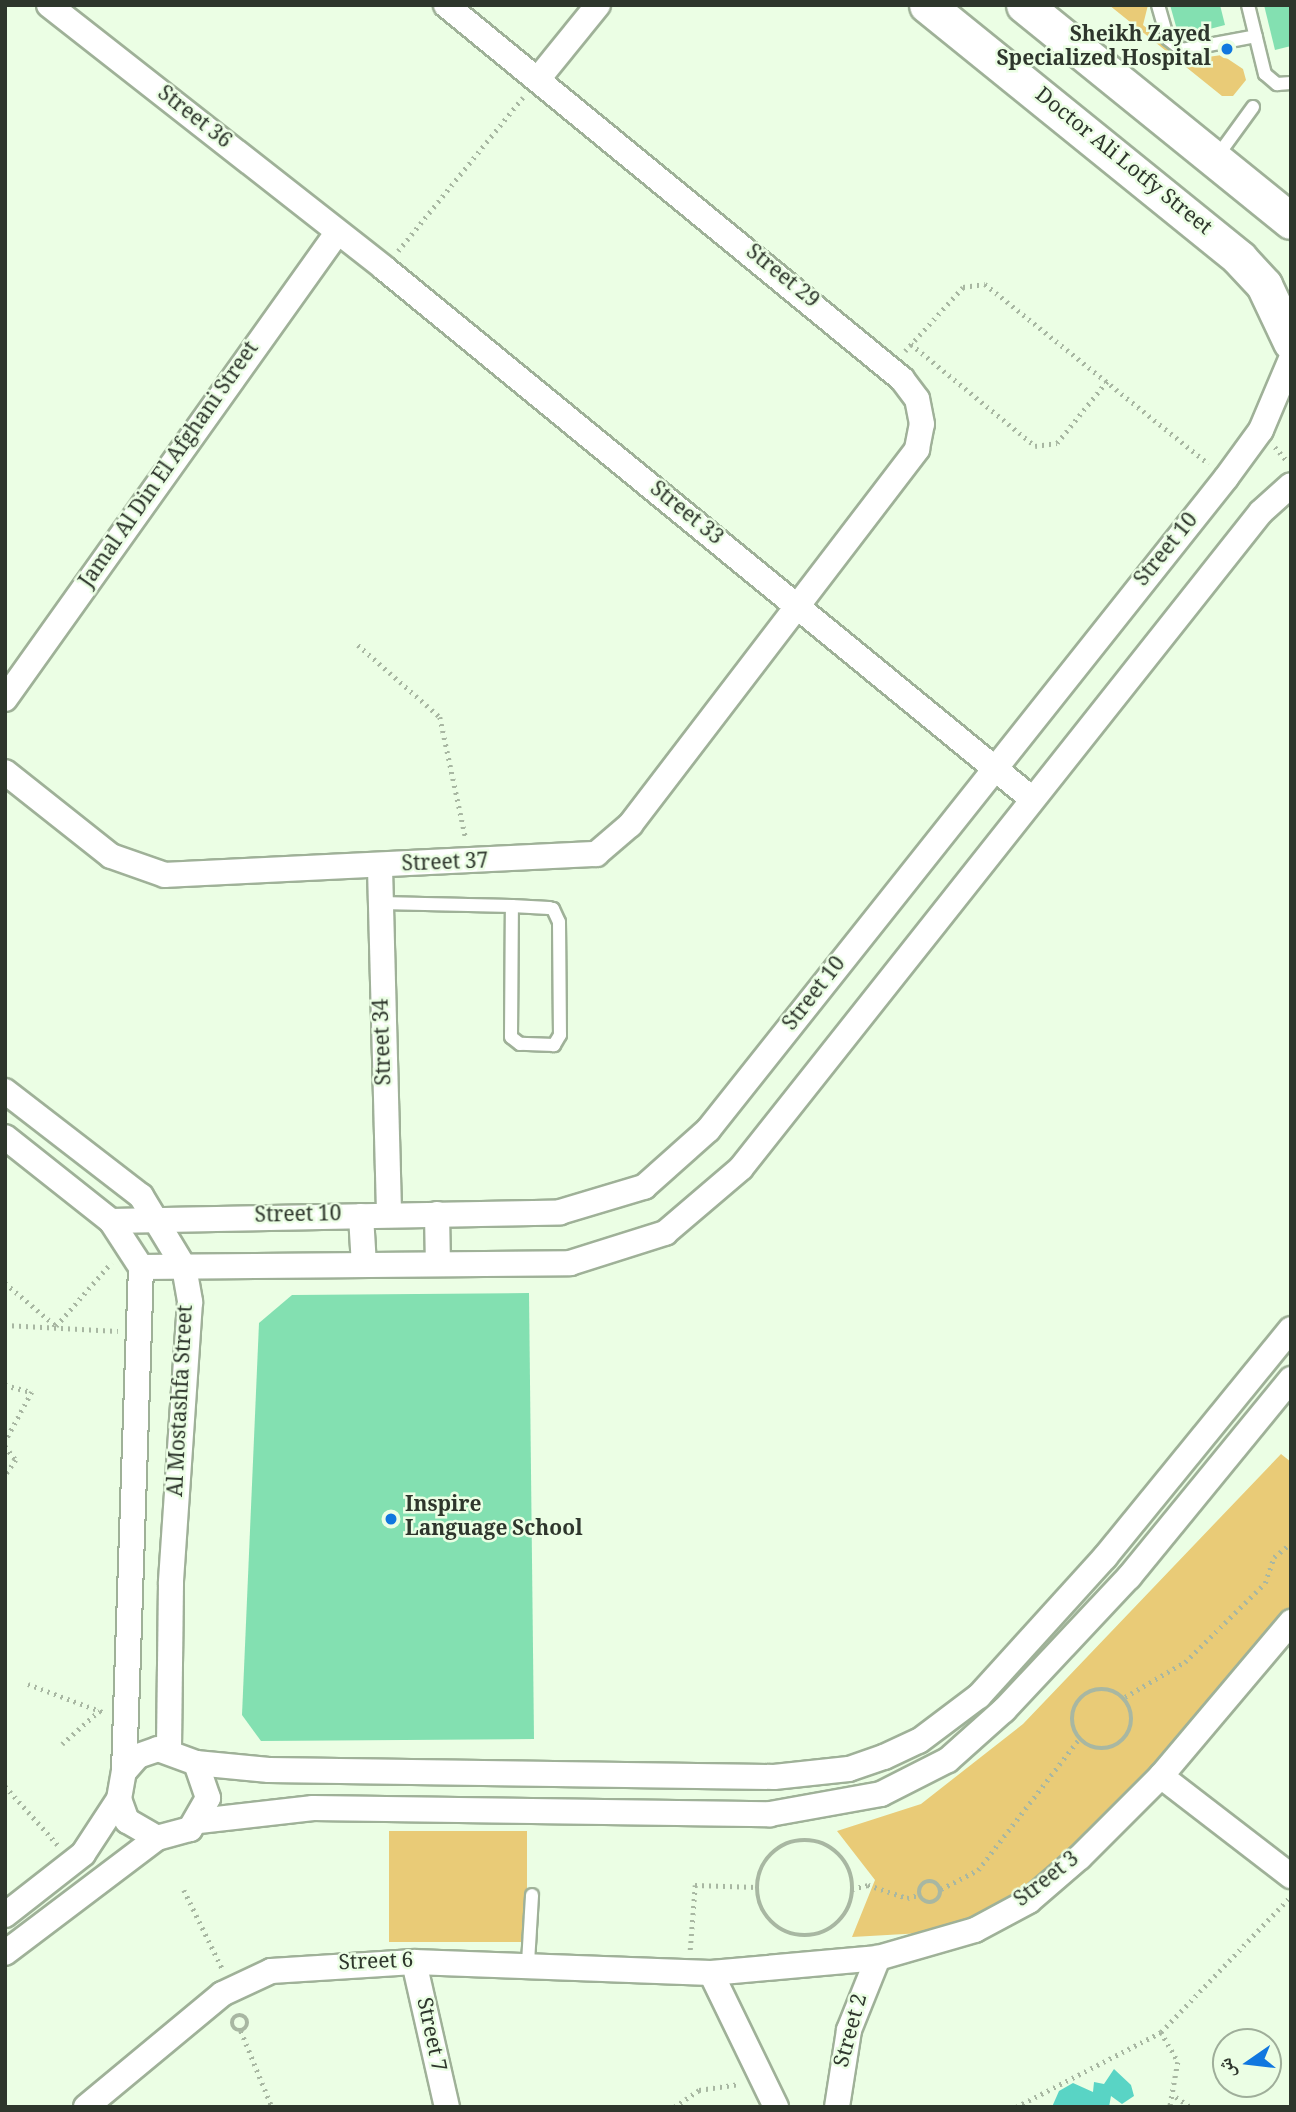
<!DOCTYPE html>
<html>
<head>
<meta charset="utf-8">
<style>
	body { margin:0 }
	#map { position:relative; width:1296px; height:2112px; overflow:hidden; background:#ebfee4; font-family:Georgia,"Noto Naskh Arabic",serif }
	div>[style] { position:absolute }
	.green>* { inset:0; background:#e9cb77; transform-origin:0 0 }
	.water>* { inset:0; background:#59d4c5 }
	.building>* { inset:0; background:#83e0b1 }
	.path>* { height:4.5px; margin-top:-2.25px; transform-origin:0; background:repeating-linear-gradient(90deg,#a8b7a2 0 2px,transparent 0 7px) }
	.path>.ring { margin:-2.25px; padding:0; box-sizing:content-box; background:none; border:4.5px solid #a8b7a2; border-radius:50% }
	.roads { filter:drop-shadow(2px 0 #9fb198) drop-shadow(-2px 0 #9fb198) drop-shadow(0 2px #9fb198) drop-shadow(0 -2px #9fb198) }
	.lane>* { height:12px; margin:-6px; padding:0 6px; transform-origin:6px; border-radius:6px; background:#fff }
	.street>* { height:24px; margin:-12px; padding:0 12px; transform-origin:12px; border-radius:12px; background:#fff }
	.secondary>* { height:35px; margin:-17.5px; padding:0 17.5px; transform-origin:17.5px; border-radius:17.5px; background:#fff }
	.dots>* { width:19px; height:19px; translate:-50% -50%; box-sizing:border-box; border:4px solid #ebfee4; border-radius:50% }
	span { translate:-50% -50%; white-space:nowrap; text-align:center; line-height:1.15; -webkit-text-stroke:5px #ebfee4; paint-order:stroke }
	.poi-label { font-size:21px; color:#2e362c; font-weight:700 }
	.right { translate:-100% -50%; text-align:right }
	.left { translate:0 -50%; text-align:left }
	.street-label { font-size:21px; color:#2e362c }
	.frame { position:absolute; inset:0; border:7px solid #2e362c; pointer-events:none }
	.north { position:absolute; left:1212px; top:2028px; width:70px; height:70px; box-sizing:border-box; background:#ebfee4; border:2px solid #9fae9a; border-radius:50%; rotate:256deg; font-size:19px; font-weight:700; line-height:28px; text-align:center; color:#2e362c }
	.north::after { content:''; display:block; margin:auto; width:24px; height:32px; background:#1077df; clip-path:polygon(50% 0,100% 100%,50% 72%,0 100%) }
</style>
</head>
<body>
<div id="map">
	<div class="green">
		<i style="clip-path:polygon(1109px 5px,1148px 5px,1143px 25px,1186px 60px,1222px 55px,1243px 69px,1246px 80px,1233px 96px,1222px 96px)"></i>
		<i style="clip-path:polygon(1281px 1454px,1291px 1462px,1291px 1622px,1080px 1857px,975px 1930px,852px 1937px,875px 1880px,837px 1831px,921px 1804px,1023px 1724px)"></i>
		<i style="left:389px;top:1831px;width:138px;height:111px"></i>
	</div>
	<div class="water">
		<i style="clip-path:polygon(1114px 2069px,1131px 2085px,1134px 2096px,1122px 2104px,1111px 2096px,1109px 2107px,1052px 2107px,1059px 2091px,1073px 2083px,1093px 2092px,1094px 2082px,1104px 2084px)"></i>
	</div>
	<div class="building">
		<i style="clip-path:polygon(1170px 5px,1220px 5px,1225px 25px,1179px 37px)"></i>
		<i style="clip-path:polygon(1264px 5px,1291px 5px,1291px 46px,1275px 50px)"></i>
		<i style="clip-path:polygon(529px 1293px,534px 1739px,261px 1741px,242px 1715px,259px 1323px,292px 1295px)"></i>
	</div>
	<div class="path">
		<i style="left:398px;top:251px;width:198px;rotate:-50.9deg"></i>
		<i style="left:911px;top:344px;width:161px;rotate:39.4deg"></i>
		<i style="left:1035px;top:446px;width:22px;rotate:-8deg"></i>
		<i style="left:1057px;top:443px;width:80px;rotate:-51.1deg"></i>
		<i style="left:905px;top:351px;width:86px;rotate:-47.8deg"></i>
		<i style="left:963px;top:287px;width:22px;rotate:-8deg"></i>
		<i style="left:985px;top:284px;width:287px;rotate:38.8deg"></i>
		<i style="left:1275px;top:447px;width:20px;rotate:49deg"></i>
		<i style="left:358px;top:645px;width:109px;rotate:41.3deg"></i>
		<i style="left:440px;top:717px;width:125px;rotate:78deg"></i>
		<i style="left:5px;top:1283px;width:67px;rotate:40.1deg"></i>
		<i style="left:56px;top:1326px;width:84px;rotate:-48.9deg"></i>
		<i style="left:5px;top:1325px;width:113px;rotate:3deg"></i>
		<i style="left:5px;top:1385px;width:28px;rotate:15deg"></i>
		<i style="left:32px;top:1392px;width:57px;rotate:118.4deg"></i>
		<i style="left:5px;top:1446px;width:18px;rotate:52deg"></i>
		<i style="left:16px;top:1460px;width:19px;rotate:125deg"></i>
		<i style="left:28px;top:1684px;width:80px;rotate:20.5deg"></i>
		<i class="ring" style="left:1072px;top:1689px;width:55.5px;height:55.5px"></i>
		<i style="left:1125px;top:1697px;width:69px;rotate:-30.3deg"></i>
		<i style="left:1185px;top:1662px;width:112px;rotate:-44.6deg"></i>
		<i style="left:1265px;top:1583px;width:28px;rotate:-71deg"></i>
		<i style="left:1274px;top:1557px;width:22px;rotate:-39deg"></i>
		<i style="left:62px;top:1744px;width:50px;rotate:-41.7deg"></i>
		<i style="left:5px;top:1786px;width:79px;rotate:48.1deg"></i>
		<i class="ring" style="left:757px;top:1840px;width:91.5px;height:91.5px"></i>
		<i class="ring" style="left:919px;top:1881px;width:17.5px;height:17.5px"></i>
		<i style="left:852px;top:1889px;width:16px;rotate:-14deg"></i>
		<i style="left:868px;top:1885px;width:41px;rotate:18.4deg"></i>
		<i style="left:907px;top:1898px;width:12px;rotate:-14deg"></i>
		<i style="left:941px;top:1889px;width:42px;rotate:-27.2deg"></i>
		<i style="left:978px;top:1870px;width:165px;rotate:-52.4deg"></i>
		<i style="left:184px;top:1890px;width:87px;rotate:64deg"></i>
		<i style="left:690px;top:1950px;width:65px;rotate:-85.6deg"></i>
		<i style="left:695px;top:1885px;width:62px;rotate:1.8deg"></i>
		<i class="ring" style="left:232px;top:2015px;width:11.5px;height:11.5px"></i>
		<i style="left:241px;top:2031px;width:82px;rotate:67.8deg"></i>
		<i style="left:1161px;top:2032px;width:34px;rotate:60deg"></i>
		<i style="left:1178px;top:2062px;width:46px;rotate:100.1deg"></i>
		<i style="left:1176px;top:2097px;width:18px;rotate:34deg"></i>
		<i style="left:674px;top:2107px;width:30px;rotate:-34deg"></i>
		<i style="left:699px;top:2090px;width:41px;rotate:-8.3deg"></i>
		<i style="left:1016px;top:2107px;width:163px;rotate:-27.3deg"></i>
		<i style="left:1161px;top:2032px;width:185px;rotate:-46.3deg"></i>
	</div>
	<div class="roads">
		<div class="lane">
			<i style="left:1158px;top:5px;width:35px;rotate:74deg"></i>
			<i style="left:1168px;top:39px;width:18px;rotate:38deg"></i>
			<i style="left:1182px;top:50px;width:75px;rotate:-10.7deg"></i>
			<i style="left:1248px;top:5px;width:71px;rotate:76.2deg"></i>
			<i style="left:1265px;top:74px;width:16px;rotate:40deg"></i>
			<i style="left:1277px;top:84px;width:14px;rotate:-4deg"></i>
			<i style="left:1216px;top:158px;width:63px;rotate:-54deg"></i>
			<i style="left:381px;top:903px;width:131px;rotate:1.3deg"></i>
			<i style="left:512px;top:906px;width:37px;rotate:3deg"></i>
			<i style="left:549px;top:908px;width:4px;rotate:14deg"></i>
			<i style="left:553px;top:909px;width:14px;rotate:65deg"></i>
			<i style="left:559px;top:922px;width:113px;rotate:89.5deg"></i>
			<i style="left:560px;top:1035px;width:12px;rotate:121deg"></i>
			<i style="left:554px;top:1045px;width:34px;rotate:-178deg"></i>
			<i style="left:520px;top:1044px;width:11px;rotate:-142deg"></i>
			<i style="left:511px;top:1037px;width:131px;rotate:-89.6deg"></i>
			<i style="left:528px;top:1963px;width:68px;rotate:-86.6deg"></i>
		</div>
		<div class="street">
			<i style="left:49px;top:5px;width:426px;rotate:38.1deg"></i>
			<i style="left:384px;top:268px;width:838px;rotate:39.33deg"></i>
			<i style="left:538px;top:79px;width:95px;rotate:-51deg"></i>
			<i style="left:5px;top:699px;width:572px;rotate:-54.53deg"></i>
			<i style="left:5px;top:772px;width:135px;rotate:38.4deg"></i>
			<i style="left:111px;top:856px;width:57px;rotate:19.4deg"></i>
			<i style="left:165px;top:875px;width:432px;rotate:-2.8deg"></i>
			<i style="left:596px;top:854px;width:45px;rotate:-40.5deg"></i>
			<i style="left:630px;top:825px;width:473px;rotate:-52.6deg"></i>
			<i style="left:917px;top:449px;width:25px;rotate:-79deg"></i>
			<i style="left:922px;top:424px;width:25px;rotate:-101deg"></i>
			<i style="left:917px;top:399px;width:25px;rotate:-127deg"></i>
			<i style="left:902px;top:379px;width:590px;rotate:-140.64deg"></i>
			<i style="left:380px;top:868px;width:347px;rotate:88.5deg"></i>
			<i style="left:5px;top:1091px;width:172px;rotate:37.7deg"></i>
			<i style="left:141px;top:1196px;width:83px;rotate:58.8deg"></i>
			<i style="left:184px;top:1267px;width:36px;rotate:80deg"></i>
			<i style="left:190px;top:1302px;width:282px;rotate:93.9deg"></i>
			<i style="left:171px;top:1583px;width:166px;rotate:90.7deg"></i>
			<i style="left:5px;top:1137px;width:135px;rotate:38.4deg"></i>
			<i style="left:111px;top:1221px;width:55px;rotate:56.9deg"></i>
			<i style="left:141px;top:1267px;width:505px;rotate:91.93deg"></i>
			<i style="left:437px;top:1214px;width:50px;rotate:88.9deg"></i>
			<i style="left:361px;top:1216px;width:49px;rotate:86.5deg"></i>
			<i style="left:111px;top:1221px;width:449px;rotate:-1.1deg"></i>
			<i style="left:560px;top:1212px;width:88px;rotate:-16.6deg"></i>
			<i style="left:644px;top:1187px;width:86px;rotate:-41.7deg"></i>
			<i style="left:708px;top:1130px;width:833px;rotate:-51.53deg"></i>
			<i style="left:1226px;top:478px;width:59px;rotate:-53.9deg"></i>
			<i style="left:1261px;top:430px;width:77px;rotate:-67.1deg"></i>
			<i style="left:141px;top:1267px;width:429px;rotate:-0.5deg"></i>
			<i style="left:570px;top:1263px;width:100px;rotate:-17.5deg"></i>
			<i style="left:665px;top:1233px;width:100px;rotate:-40.5deg"></i>
			<i style="left:741px;top:1168px;width:837px;rotate:-51.6deg"></i>
			<i style="left:1261px;top:512px;width:40px;rotate:-42deg"></i>
			<i style="left:196px;top:1763px;width:37px;rotate:71deg"></i>
			<i style="left:208px;top:1798px;width:36px;rotate:120deg"></i>
			<i style="left:190px;top:1829px;width:34px;rotate:165deg"></i>
			<i style="left:157px;top:1838px;width:34px;rotate:-150deg"></i>
			<i style="left:127px;top:1821px;width:23px;rotate:-110deg"></i>
			<i style="left:119px;top:1799px;width:27px;rotate:-80deg"></i>
			<i style="left:124px;top:1772px;width:21px;rotate:-49deg"></i>
			<i style="left:138px;top:1756px;width:21px;rotate:-19deg"></i>
			<i style="left:158px;top:1749px;width:40px;rotate:20.2deg"></i>
			<i style="left:196px;top:1763px;width:73px;rotate:5.5deg"></i>
			<i style="left:269px;top:1770px;width:505px;rotate:0.79deg"></i>
			<i style="left:774px;top:1777px;width:75px;rotate:-6.1deg"></i>
			<i style="left:849px;top:1769px;width:37px;rotate:-19deg"></i>
			<i style="left:884px;top:1757px;width:38px;rotate:-25deg"></i>
			<i style="left:919px;top:1741px;width:75px;rotate:-36.9deg"></i>
			<i style="left:979px;top:1696px;width:188px;rotate:-47.8deg"></i>
			<i style="left:1105px;top:1557px;width:294px;rotate:-50.8deg"></i>
			<i style="left:1161px;top:1776px;width:164px;rotate:37.6deg"></i>
			<i style="left:199px;top:1821px;width:115px;rotate:-6.5deg"></i>
			<i style="left:313px;top:1808px;width:457px;rotate:0.8deg"></i>
			<i style="left:770px;top:1814px;width:113px;rotate:-10.2deg"></i>
			<i style="left:881px;top:1794px;width:75px;rotate:-26.9deg"></i>
			<i style="left:948px;top:1760px;width:75px;rotate:-41.8deg"></i>
			<i style="left:1004px;top:1710px;width:183px;rotate:-46.8deg"></i>
			<i style="left:1129px;top:1577px;width:256px;rotate:-50.7deg"></i>
			<i style="left:5px;top:1915px;width:99px;rotate:-38deg"></i>
			<i style="left:83px;top:1854px;width:66px;rotate:-56.8deg"></i>
			<i style="left:5px;top:1953px;width:191px;rotate:-37.1deg"></i>
			<i style="left:414px;top:1962px;width:149px;rotate:77.2deg"></i>
			<i style="left:711px;top:1973px;width:149px;rotate:64.1deg"></i>
			<i style="left:86px;top:2107px;width:177px;rotate:-39.7deg"></i>
			<i style="left:222px;top:1994px;width:54px;rotate:-25.1deg"></i>
			<i style="left:271px;top:1971px;width:143px;rotate:-3.6deg"></i>
			<i style="left:414px;top:1962px;width:297px;rotate:2.1deg"></i>
			<i style="left:711px;top:1973px;width:168px;rotate:-5.1deg"></i>
			<i style="left:878px;top:1958px;width:101px;rotate:-16.1deg"></i>
			<i style="left:975px;top:1930px;width:61px;rotate:-28.2deg"></i>
			<i style="left:1029px;top:1901px;width:67px;rotate:-40.8deg"></i>
			<i style="left:1080px;top:1857px;width:115px;rotate:-45deg"></i>
			<i style="left:1161px;top:1776px;width:202px;rotate:-49.8deg"></i>
			<i style="left:837px;top:2107px;width:78px;rotate:-81.1deg"></i>
			<i style="left:849px;top:2030px;width:78px;rotate:-68.1deg"></i>
		</div>
		<div class="secondary">
			<i style="left:927px;top:5px;width:402px;rotate:39deg"></i>
			<i style="left:1239px;top:258px;width:37px;rotate:47deg"></i>
			<i style="left:1264px;top:285px;width:63px;rotate:64.7deg"></i>
			<i style="left:1024px;top:5px;width:343px;rotate:39deg"></i>
		</div>
	</div>
	<div class="dots">
		<i style="left:1227px;top:49px;background:#1077df"></i>
		<i style="left:391px;top:1519px;background:#1077df"></i>
	</div>
	<div class="poi-label">
		<span class="right" style="left:1211px;top:49px">Sheikh Zayed<br>Specialized Hospital</span>
		<span class="left" style="left:405px;top:1519px">Inspire<br>Language School</span>
	</div>
	<div class="street-label">
		<span style="left:193px;top:119px;rotate:38deg">Street 36</span>
		<span style="left:1122px;top:163px;rotate:39deg">Doctor Ali Lotfy Street</span>
		<span style="left:781px;top:278px;rotate:39deg">Street 29</span>
		<span style="left:171px;top:466px;rotate:-55deg">Jamal Al Din El Afghani Street</span>
		<span style="left:685px;top:515px;rotate:39deg">Street 33</span>
		<span style="left:1168px;top:551px;rotate:-51deg">Street 10</span>
		<span style="left:445px;top:865px;rotate:-2deg">Street 37</span>
		<span style="left:816px;top:995px;rotate:-52deg">Street 10</span>
		<span style="left:385px;top:1042px;rotate:-92deg">Street 34</span>
		<span style="left:298px;top:1217px;rotate:-1deg">Street 10</span>
		<span style="left:183px;top:1401px;rotate:-87deg">Al Mostashfa Street</span>
		<span style="left:1048px;top:1881px;rotate:-38deg">Street 3</span>
		<span style="left:376px;top:1964px;rotate:-2deg">Street 6</span>
		<span style="left:853px;top:2031px;rotate:-75deg">Street 2</span>
		<span style="left:429px;top:2035px;rotate:78deg">Street 7</span>
	</div>
	<div class="frame"></div>
	<div class="north">ش</div>
</div>
</body>
</html>
